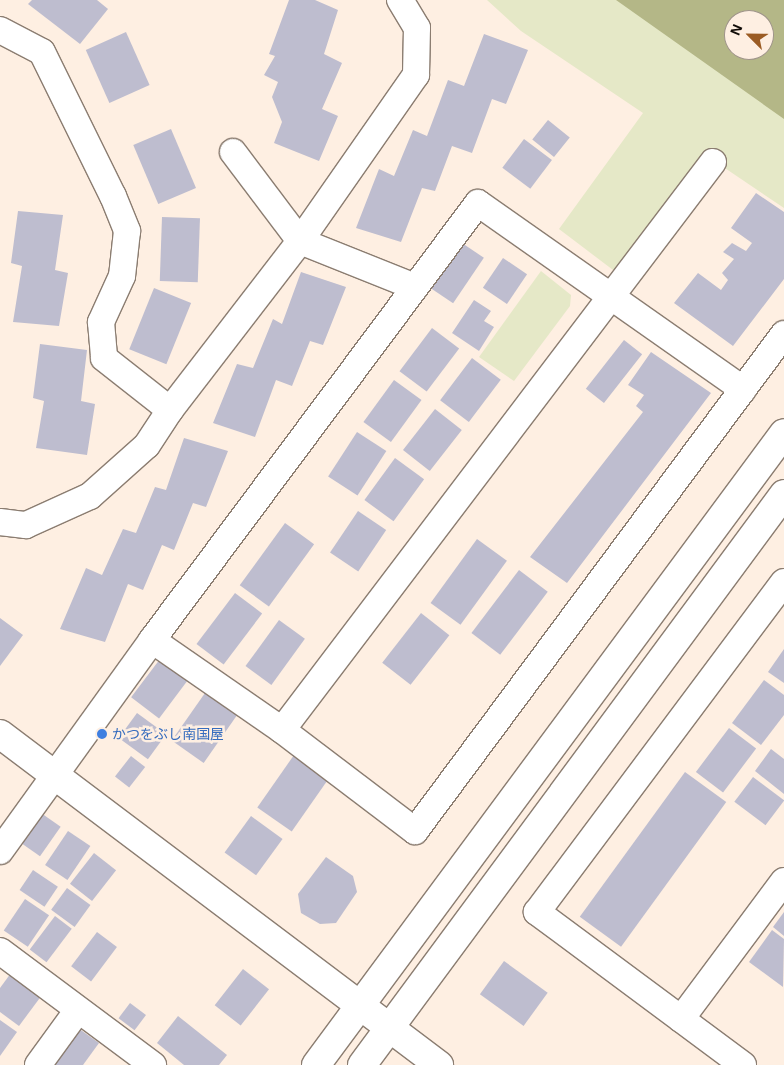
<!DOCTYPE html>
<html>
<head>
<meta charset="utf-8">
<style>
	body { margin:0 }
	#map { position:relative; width:784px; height:1065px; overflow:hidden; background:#feefe2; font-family:Helvetica,"Noto Sans JP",sans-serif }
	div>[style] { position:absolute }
	.green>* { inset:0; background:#e5e8c7 }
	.forest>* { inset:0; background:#b4b787 }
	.building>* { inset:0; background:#bebdcf; transform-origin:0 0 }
	.roads { filter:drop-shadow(1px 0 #8b7d71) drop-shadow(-1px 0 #8b7d71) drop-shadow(0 1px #8b7d71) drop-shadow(0 -1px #8b7d71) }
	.minor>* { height:26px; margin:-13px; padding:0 13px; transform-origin:13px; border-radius:13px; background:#fff }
	.tertiary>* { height:28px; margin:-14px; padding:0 14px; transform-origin:14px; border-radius:14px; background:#fff }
	.dots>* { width:14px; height:14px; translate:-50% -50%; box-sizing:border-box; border:2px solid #feefe2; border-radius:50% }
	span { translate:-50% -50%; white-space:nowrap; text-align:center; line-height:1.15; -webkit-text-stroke:5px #feefe2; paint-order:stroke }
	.shop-label { font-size:14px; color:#366cbe }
	.left { translate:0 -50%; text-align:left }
	.north { position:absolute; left:724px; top:10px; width:50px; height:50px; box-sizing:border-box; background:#feefe2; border:1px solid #9f948a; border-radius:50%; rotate:293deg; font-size:14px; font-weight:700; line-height:20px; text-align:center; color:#100b07 }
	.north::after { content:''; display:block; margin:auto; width:18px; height:22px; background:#9b5c24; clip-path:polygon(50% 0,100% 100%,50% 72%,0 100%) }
</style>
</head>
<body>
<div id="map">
	<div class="green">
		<i style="clip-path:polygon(evenodd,487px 0,784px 0,784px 208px,707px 156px,617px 273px,559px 229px,643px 113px,521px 31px,487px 0,734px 20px,764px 20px,764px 50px,734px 50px,734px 20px)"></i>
		<i style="clip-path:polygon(541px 271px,571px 295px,570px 306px,514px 381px,479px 357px)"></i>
	</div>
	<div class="forest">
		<i style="clip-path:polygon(evenodd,616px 0,784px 0,784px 119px,616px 0,734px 20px,764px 20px,764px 50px,734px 50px,734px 20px)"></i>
	</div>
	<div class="building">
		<i style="clip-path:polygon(32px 0,97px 0,108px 9px,80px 44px,28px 4px)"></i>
		<i style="clip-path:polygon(289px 0,315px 0,338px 10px,324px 54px,342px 63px,322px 109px,338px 116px,319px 161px,274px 143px,282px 122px,272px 97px,278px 82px,264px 75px,275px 56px,269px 54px)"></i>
		<i style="left:126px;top:32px;width:58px;height:44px;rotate:66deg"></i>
		<i style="clip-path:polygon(484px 34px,528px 50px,506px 104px,492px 99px,472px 153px,452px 146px,435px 191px,422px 188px,401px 242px,356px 228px,379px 169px,394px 176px,413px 130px,427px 136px,448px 80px,464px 86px)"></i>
		<i style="left:548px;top:120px;width:28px;height:25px;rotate:39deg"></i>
		<i style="left:171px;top:129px;width:64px;height:41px;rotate:67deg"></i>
		<i style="left:524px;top:139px;width:35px;height:36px;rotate:37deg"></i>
		<i style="clip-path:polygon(756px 193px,784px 212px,784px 279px,733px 346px,674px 303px,698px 273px,721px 290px,728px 280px,722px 273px,734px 259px,723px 252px,732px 243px,746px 251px,752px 243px,731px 228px)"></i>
		<i style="clip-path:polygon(18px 211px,63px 215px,55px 270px,68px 273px,59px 326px,13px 322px,22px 266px,11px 263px)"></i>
		<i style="left:162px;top:217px;width:38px;height:64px;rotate:2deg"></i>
		<i style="left:459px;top:241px;width:30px;height:55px;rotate:34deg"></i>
		<i style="left:503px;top:258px;width:29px;height:36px;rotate:34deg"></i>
		<i style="clip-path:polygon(301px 272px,346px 287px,323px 345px,310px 341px,292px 386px,276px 380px,255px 437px,213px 423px,237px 364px,253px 368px,273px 319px,282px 324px)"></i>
		<i style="left:154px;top:288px;width:40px;height:66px;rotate:22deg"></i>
		<i style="clip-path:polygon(474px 300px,491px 311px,484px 321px,494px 327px,479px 351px,452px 333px)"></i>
		<i style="left:432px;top:328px;width:34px;height:54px;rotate:37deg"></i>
		<i style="left:624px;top:340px;width:23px;height:62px;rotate:38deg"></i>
		<i style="clip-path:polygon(40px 344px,87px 350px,81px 401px,95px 404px,87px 455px,36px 448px,44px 401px,33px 398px)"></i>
		<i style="clip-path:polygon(651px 352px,711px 393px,567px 583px,530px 557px,643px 412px,636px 406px,644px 395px,628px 385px)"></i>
		<i style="left:472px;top:358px;width:36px;height:53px;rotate:37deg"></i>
		<i style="left:394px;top:380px;width:34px;height:52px;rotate:36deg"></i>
		<i style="left:435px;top:409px;width:34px;height:52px;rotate:38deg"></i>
		<i style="left:357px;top:432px;width:35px;height:53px;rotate:33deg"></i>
		<i style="clip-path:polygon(184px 438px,228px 451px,206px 507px,193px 503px,174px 550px,162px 545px,143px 590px,128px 584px,105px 642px,60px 629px,86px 568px,102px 575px,123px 529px,136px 533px,155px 487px,166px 490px)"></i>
		<i style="left:395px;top:458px;width:36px;height:52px;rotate:36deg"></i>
		<i style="left:358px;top:511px;width:34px;height:50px;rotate:34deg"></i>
		<i style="left:285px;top:523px;width:36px;height:77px;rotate:36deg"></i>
		<i style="left:477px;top:539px;width:37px;height:79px;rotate:36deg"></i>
		<i style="left:519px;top:570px;width:36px;height:79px;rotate:37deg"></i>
		<i style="left:235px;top:593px;width:34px;height:64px;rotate:37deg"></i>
		<i style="left:421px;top:613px;width:36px;height:63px;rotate:38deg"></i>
		<i style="clip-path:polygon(0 618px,23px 635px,0 666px)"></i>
		<i style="left:279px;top:620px;width:32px;height:57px;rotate:36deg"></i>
		<i style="clip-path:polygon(784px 649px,784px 683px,768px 672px)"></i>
		<i style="left:160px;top:659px;width:35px;height:48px;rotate:37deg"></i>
		<i style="clip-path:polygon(764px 680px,784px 695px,784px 715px,761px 745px,732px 723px)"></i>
		<i style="left:205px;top:693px;width:39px;height:58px;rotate:35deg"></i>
		<i style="left:137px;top:713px;width:36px;height:31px;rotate:36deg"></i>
		<i style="left:729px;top:728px;width:34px;height:55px;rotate:37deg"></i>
		<i style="clip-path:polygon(771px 749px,784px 759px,784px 794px,755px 771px)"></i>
		<i style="left:294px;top:755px;width:42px;height:64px;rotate:35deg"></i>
		<i style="left:131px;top:756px;width:18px;height:26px;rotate:38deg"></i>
		<i style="left:685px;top:772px;width:51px;height:179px;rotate:36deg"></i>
		<i style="left:753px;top:777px;width:39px;height:31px;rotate:37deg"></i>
		<i style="left:41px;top:813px;width:24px;height:36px;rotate:35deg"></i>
		<i style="left:251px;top:816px;width:39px;height:45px;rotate:36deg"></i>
		<i style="left:68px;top:831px;width:27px;height:41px;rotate:34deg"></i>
		<i style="left:94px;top:853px;width:28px;height:39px;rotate:38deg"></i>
		<i style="clip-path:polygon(326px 857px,353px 876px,357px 892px,336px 923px,320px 924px,301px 913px,298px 894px)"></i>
		<i style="left:33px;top:870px;width:30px;height:24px;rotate:34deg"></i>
		<i style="left:67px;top:888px;width:29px;height:27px;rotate:36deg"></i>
		<i style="left:25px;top:899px;width:29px;height:38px;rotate:34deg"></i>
		<i style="clip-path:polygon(784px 912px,784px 936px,773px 927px)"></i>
		<i style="left:55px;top:916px;width:21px;height:42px;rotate:37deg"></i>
		<i style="clip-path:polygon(772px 930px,784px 939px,783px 987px,749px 962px)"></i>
		<i style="left:97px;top:932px;width:25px;height:43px;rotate:37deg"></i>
		<i style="left:504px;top:961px;width:54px;height:41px;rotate:36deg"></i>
		<i style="left:243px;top:969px;width:33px;height:46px;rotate:38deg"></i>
		<i style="clip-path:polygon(11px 973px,42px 995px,19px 1026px,0 1012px,0 988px)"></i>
		<i style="left:130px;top:1003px;width:20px;height:19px;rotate:37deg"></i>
		<i style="clip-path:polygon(178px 1016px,227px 1055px,219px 1065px,184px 1065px,157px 1043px)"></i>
		<i style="clip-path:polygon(0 1020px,17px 1032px,0 1056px)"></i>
		<i style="clip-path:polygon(78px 1028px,99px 1043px,83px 1065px,56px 1065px,53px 1063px)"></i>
	</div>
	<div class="roads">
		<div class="minor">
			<i style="left:0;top:30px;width:47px;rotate:27.6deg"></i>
			<i style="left:42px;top:52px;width:161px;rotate:63.8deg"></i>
			<i style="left:113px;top:196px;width:38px;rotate:68deg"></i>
			<i style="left:127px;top:231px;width:45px;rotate:96.3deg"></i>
			<i style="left:122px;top:276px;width:51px;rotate:114.5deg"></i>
			<i style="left:101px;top:322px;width:36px;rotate:85deg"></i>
			<i style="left:104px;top:358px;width:84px;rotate:38.2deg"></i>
			<i style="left:233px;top:152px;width:111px;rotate:53deg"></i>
			<i style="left:300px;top:241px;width:124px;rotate:21.8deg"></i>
			<i style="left:713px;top:162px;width:713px;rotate:127.19deg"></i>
			<i style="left:282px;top:730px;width:167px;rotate:37.2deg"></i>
			<i style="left:415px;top:831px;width:619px;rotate:-53.41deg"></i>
			<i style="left:0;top:522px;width:26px;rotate:7deg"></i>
			<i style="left:26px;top:525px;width:70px;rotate:-24.4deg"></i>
			<i style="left:90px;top:496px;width:76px;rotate:-41.8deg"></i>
			<i style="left:147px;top:445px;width:42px;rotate:-56.7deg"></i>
			<i style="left:170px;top:410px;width:213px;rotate:-52.4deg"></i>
			<i style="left:300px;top:241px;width:203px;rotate:-55.1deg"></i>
			<i style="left:416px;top:75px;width:47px;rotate:-88.8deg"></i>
			<i style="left:417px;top:28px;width:33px;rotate:-121deg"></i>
			<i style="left:152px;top:640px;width:158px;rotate:34.7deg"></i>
			<i style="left:0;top:851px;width:260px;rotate:-54.2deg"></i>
			<i style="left:152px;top:640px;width:545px;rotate:-53.28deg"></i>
			<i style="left:478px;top:203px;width:324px;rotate:35.1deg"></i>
			<i style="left:0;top:951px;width:191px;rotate:36.7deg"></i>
			<i style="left:681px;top:1019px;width:172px;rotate:-53.3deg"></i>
			<i style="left:38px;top:1065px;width:68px;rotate:-54deg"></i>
			<i style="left:743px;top:1065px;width:257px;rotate:-143.4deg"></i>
			<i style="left:537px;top:912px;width:412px;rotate:-53.2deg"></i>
		</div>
		<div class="tertiary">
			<i style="left:0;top:734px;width:550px;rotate:37.02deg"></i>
			<i style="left:316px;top:1065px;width:786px;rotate:-53.48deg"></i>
			<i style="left:362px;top:1065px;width:710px;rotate:-53.53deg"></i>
		</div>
	</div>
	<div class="dots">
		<i style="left:102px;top:734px;background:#3f7fe0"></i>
	</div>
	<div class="shop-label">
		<span class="left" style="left:112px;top:734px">かつをぶし南国屋</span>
	</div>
	<div class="north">N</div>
</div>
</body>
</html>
